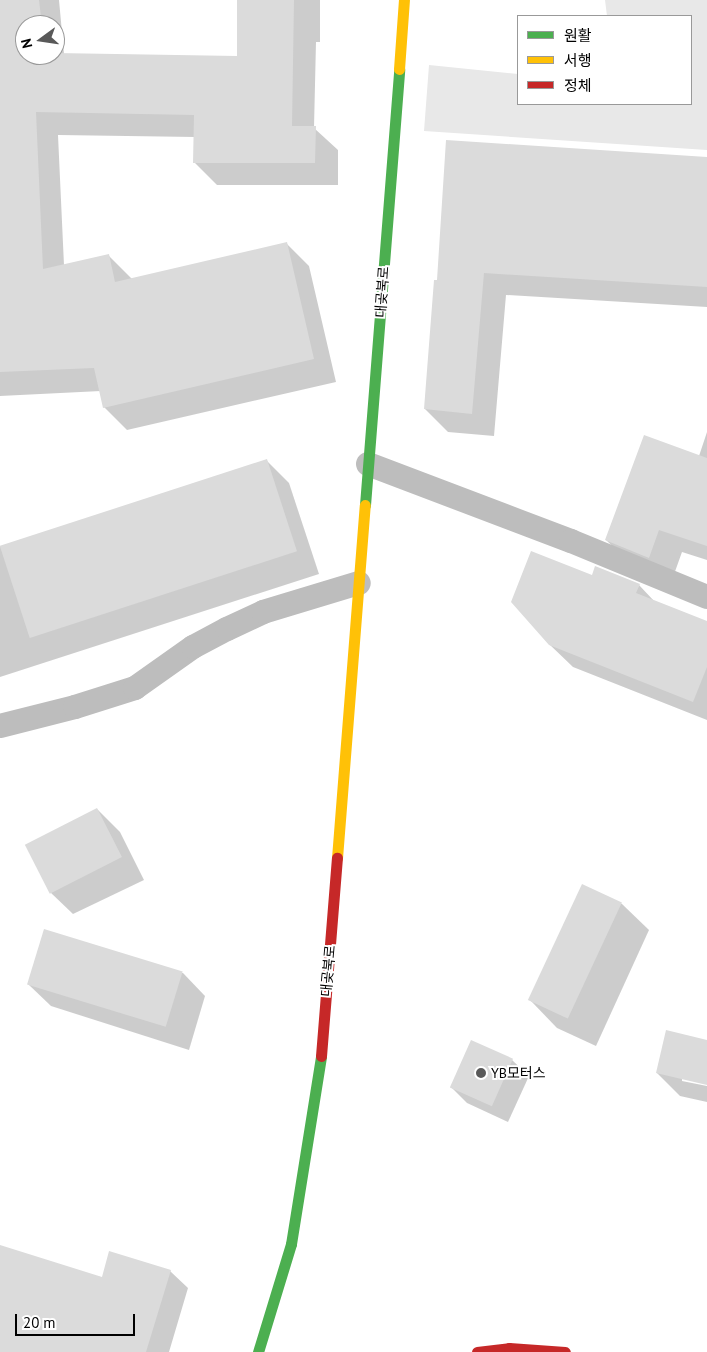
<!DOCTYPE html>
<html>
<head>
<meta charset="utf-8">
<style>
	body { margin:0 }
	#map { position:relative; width:707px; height:1352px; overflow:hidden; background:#fff; font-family:"PT Sans","Noto Sans KR",sans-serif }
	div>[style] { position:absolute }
	.green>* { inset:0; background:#e8e8e8 }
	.shadow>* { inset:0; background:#0003 }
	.building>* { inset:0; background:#dbdbdb; transform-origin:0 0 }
	.lane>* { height:24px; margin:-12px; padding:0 12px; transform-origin:12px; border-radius:12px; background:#bdbdbd }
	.fast>* { height:11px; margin:-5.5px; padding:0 5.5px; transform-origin:5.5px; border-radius:5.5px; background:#4caf50 }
	.slow>* { height:11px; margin:-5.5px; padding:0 5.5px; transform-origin:5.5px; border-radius:5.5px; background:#ffc107 }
	.jam>* { height:11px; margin:-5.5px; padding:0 5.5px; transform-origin:5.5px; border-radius:5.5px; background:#c62828 }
	.dots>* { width:14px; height:14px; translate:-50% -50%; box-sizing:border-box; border:2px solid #fff; border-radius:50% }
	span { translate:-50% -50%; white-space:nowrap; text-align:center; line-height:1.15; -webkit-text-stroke:4px #fff; paint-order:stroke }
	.street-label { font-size:14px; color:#000 }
	.poi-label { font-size:14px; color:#000 }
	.left { translate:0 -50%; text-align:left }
	.legend { position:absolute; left:517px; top:15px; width:175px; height:90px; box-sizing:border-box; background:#fff; border:1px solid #999; margin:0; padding:6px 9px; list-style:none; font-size:15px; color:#000 }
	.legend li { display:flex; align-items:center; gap:10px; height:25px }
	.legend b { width:25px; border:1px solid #999 }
	.north { position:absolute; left:15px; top:15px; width:50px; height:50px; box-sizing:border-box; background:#fff; border:1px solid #999; border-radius:50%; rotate:256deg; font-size:14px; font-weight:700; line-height:20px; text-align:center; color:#000 }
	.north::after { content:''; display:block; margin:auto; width:18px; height:22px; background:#595959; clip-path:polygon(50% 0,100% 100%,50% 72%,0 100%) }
	.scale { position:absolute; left:15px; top:1314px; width:120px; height:22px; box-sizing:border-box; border:2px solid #000; border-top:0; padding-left:6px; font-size:15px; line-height:18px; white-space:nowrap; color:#000; -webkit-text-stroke:4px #fff; paint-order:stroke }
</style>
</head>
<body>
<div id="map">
	<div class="green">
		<i style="clip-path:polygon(605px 0,707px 0,707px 150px,424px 131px,429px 65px,518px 74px,518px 104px,691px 104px,691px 16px,607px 16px)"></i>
	</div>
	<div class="shadow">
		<i style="clip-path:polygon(evenodd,0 0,59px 0,64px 54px,238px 57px,238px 0,320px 0,320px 42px,316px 42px,314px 128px,338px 150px,338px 185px,217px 185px,194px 162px,195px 137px,58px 135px,64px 265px,109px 256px,132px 279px,286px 243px,309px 266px,336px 382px,127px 430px,104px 407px,101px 391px,0 396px,0 0,25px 25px,55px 25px,55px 55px,25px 55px,25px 25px)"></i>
		<i style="clip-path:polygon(707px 158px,707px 307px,506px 295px,494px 436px,448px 432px,425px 409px,435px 281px)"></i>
		<i style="clip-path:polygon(707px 432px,707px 560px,682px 552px,672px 580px,629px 562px,606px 540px,699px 456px)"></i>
		<i style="clip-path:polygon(267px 461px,289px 483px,319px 574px,0 677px,0 547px)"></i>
		<i style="clip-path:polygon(639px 585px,655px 602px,707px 622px,707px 720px,573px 667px,549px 644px)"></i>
		<i style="clip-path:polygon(97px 809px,120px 832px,144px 880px,73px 914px,50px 892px)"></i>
		<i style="clip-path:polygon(583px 886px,622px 904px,649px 930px,596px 1046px,557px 1028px,531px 1001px)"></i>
		<i style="clip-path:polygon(183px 973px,205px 996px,189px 1050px,51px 1006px,28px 984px)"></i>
		<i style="clip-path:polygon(707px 1041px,707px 1083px,682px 1078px,682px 1081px,707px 1086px,707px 1102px,680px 1096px,657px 1073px)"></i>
		<i style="clip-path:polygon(512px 1060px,529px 1076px,508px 1122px,467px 1103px,451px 1087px)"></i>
		<i style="clip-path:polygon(0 1246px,103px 1278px,170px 1271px,188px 1288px,169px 1352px,0 1352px)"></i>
	</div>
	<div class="building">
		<i style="clip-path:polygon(0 0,39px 0,42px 25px,25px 25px,25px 55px,55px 55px,55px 53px,237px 56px,237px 0,294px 0,292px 126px,316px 126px,315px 163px,193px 163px,194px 115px,36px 112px,43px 269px,109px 254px,115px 282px,287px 242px,314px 359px,103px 408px,94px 368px,0 372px)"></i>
		<i style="clip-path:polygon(446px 140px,707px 157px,707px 287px,484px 273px,472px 414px,424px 409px,434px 280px,437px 280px)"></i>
		<i style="clip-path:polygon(644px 435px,707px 458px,707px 546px,659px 530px,649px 558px,605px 540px)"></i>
		<i style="left:267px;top:459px;width:97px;height:281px;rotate:72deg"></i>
		<i style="clip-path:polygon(531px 551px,592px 575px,595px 566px,640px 584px,636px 593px,707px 621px,707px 667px,693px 702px,549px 645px,511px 602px)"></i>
		<i style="left:97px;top:808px;width:55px;height:81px;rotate:63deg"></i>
		<i style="left:582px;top:884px;width:44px;height:128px;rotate:25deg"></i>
		<i style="left:44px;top:929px;width:145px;height:58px;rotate:17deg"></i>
		<i style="clip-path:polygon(666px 1030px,707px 1040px,707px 1085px,656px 1073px)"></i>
		<i style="left:471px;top:1040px;width:46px;height:52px;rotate:24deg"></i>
		<i style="clip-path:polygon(0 1245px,102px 1277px,109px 1251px,171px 1270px,146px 1352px,0 1352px)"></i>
	</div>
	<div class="lane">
		<i style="left:368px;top:464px;width:217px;rotate:20.8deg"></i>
		<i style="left:571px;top:541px;width:147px;rotate:22.4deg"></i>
		<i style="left:0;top:726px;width:77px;rotate:-14.2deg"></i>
		<i style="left:75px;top:707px;width:63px;rotate:-17.6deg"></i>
		<i style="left:135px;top:688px;width:71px;rotate:-35.3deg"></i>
		<i style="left:193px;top:647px;width:38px;rotate:-28deg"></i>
		<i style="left:227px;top:629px;width:40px;rotate:-25deg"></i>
		<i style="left:263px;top:612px;width:100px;rotate:-16.8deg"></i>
	</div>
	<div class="fast">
		<i style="left:365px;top:505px;width:437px;rotate:-85.5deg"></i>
		<i style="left:258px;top:1352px;width:113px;rotate:-73deg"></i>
		<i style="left:291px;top:1244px;width:190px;rotate:-80.9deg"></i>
	</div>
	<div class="slow">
		<i style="left:399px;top:69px;width:69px;rotate:-85.9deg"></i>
		<i style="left:337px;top:858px;width:354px;rotate:-85.5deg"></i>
	</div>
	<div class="jam">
		<i style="left:321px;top:1056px;width:199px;rotate:-85.4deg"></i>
		<i style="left:477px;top:1352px;width:32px;rotate:-7deg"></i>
		<i style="left:509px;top:1348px;width:56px;rotate:4.1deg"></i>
	</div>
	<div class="dots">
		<i style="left:481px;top:1073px;background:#595959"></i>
	</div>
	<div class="street-label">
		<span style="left:382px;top:292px;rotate:-86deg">대곶북로</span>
		<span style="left:328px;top:971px;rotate:-85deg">대곶북로</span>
	</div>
	<div class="poi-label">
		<span class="left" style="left:491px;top:1073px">YB모터스</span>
	</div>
	<ul class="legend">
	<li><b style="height:6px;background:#4caf50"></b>원활</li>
	<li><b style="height:6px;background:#ffc107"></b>서행</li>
	<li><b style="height:6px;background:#c62828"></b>정체</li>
	</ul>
	<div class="north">N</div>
	<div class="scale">20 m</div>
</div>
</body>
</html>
